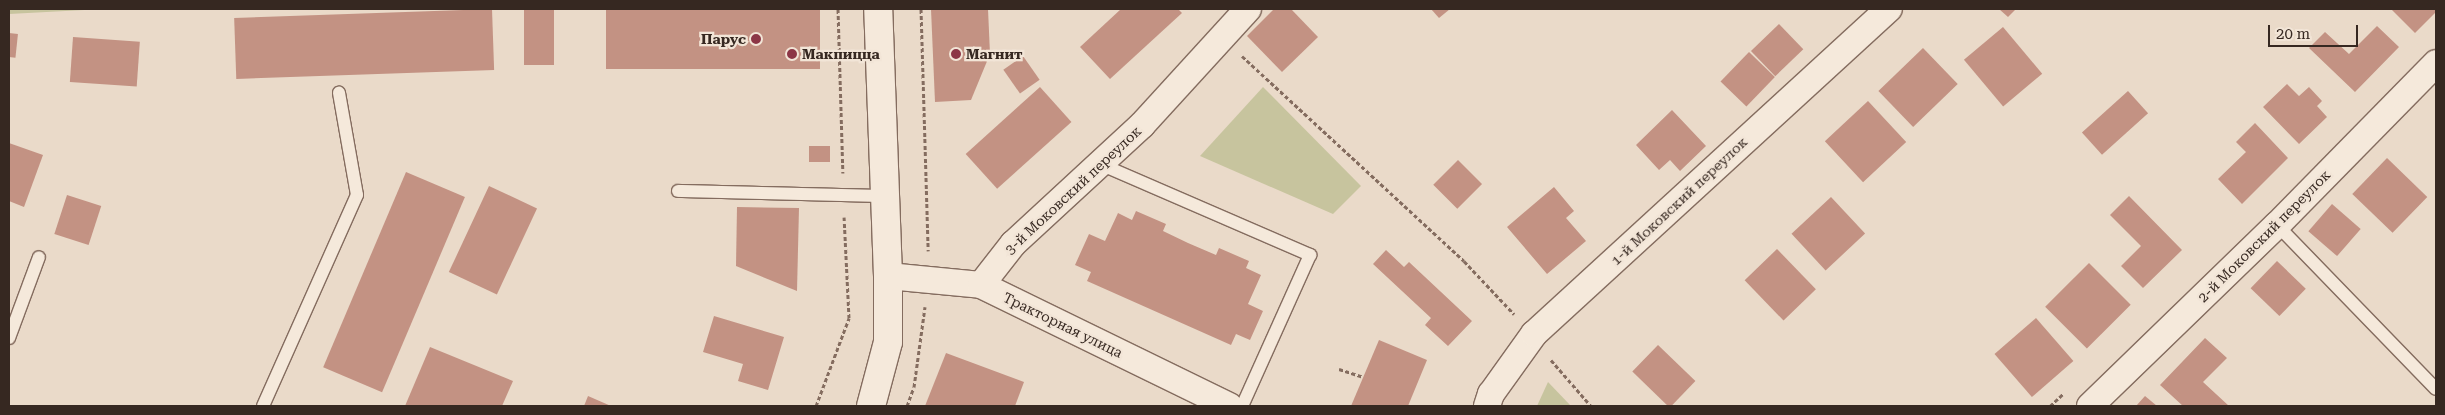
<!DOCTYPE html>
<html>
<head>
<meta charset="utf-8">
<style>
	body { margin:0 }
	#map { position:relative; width:2445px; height:415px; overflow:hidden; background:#eadac9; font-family:"Roboto Serif",serif }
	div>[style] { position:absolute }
	.green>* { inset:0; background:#c7c49e }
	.building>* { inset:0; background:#c39283; transform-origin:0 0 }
	.path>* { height:3px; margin-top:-1.5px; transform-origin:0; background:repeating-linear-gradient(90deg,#846c5f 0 4px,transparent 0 6.5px) }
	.roads { filter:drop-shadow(1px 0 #846c5f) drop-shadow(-1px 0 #846c5f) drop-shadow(0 1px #846c5f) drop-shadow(0 -1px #846c5f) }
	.service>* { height:12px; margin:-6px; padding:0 6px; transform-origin:6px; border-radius:6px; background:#f5e9db }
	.minor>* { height:26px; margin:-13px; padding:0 13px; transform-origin:13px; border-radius:13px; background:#f5e9db }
	.tertiary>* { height:28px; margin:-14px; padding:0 14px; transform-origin:14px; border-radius:14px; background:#f5e9db }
	.dots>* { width:14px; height:14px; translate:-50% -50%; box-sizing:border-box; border:2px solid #f2e5d7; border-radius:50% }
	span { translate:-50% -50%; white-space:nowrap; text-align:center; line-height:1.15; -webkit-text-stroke:4.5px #f2e5d7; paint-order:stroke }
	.poi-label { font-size:14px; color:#362821; font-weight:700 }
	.right { translate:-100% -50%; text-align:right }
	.left { translate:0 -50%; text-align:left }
	.street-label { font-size:14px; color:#362821 }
	.frame { position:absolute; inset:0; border:10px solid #362821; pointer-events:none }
	.scale { position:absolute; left:2268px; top:25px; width:90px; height:22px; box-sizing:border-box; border:2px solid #362821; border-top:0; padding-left:6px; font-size:15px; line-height:18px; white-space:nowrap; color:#362821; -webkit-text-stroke:4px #f2e5d7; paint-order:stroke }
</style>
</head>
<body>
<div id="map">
	<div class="green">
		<i style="clip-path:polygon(9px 9px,103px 9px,9px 14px)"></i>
		<i style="clip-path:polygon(1263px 87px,1361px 186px,1333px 214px,1200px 156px)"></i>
		<i style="clip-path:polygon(1548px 382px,1571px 406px,1537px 406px)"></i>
	</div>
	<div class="building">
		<i style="left:492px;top:9px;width:61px;height:258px;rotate:88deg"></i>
		<i style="left:524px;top:9px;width:30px;height:56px"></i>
		<i style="left:606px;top:9px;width:214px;height:60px"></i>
		<i style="clip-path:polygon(931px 9px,988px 9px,990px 54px,971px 100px,935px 102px)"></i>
		<i style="clip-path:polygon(1121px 9px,1178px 9px,1182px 13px,1110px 79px,1080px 47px)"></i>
		<i style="clip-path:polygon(1274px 9px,1291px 9px,1318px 37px,1282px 72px,1247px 36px)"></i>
		<i style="clip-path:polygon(1431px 9px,1450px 9px,1439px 18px)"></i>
		<i style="clip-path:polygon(1999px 9px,2016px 9px,2008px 17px)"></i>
		<i style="clip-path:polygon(2391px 9px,2436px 9px,2436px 12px,2415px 33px)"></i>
		<i style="left:1779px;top:24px;width:35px;height:39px;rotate:46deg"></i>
		<i style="clip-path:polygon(2377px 26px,2399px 47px,2355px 92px,2309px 48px,2325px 32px,2349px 54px)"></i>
		<i style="left:2003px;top:27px;width:61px;height:51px;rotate:50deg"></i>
		<i style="left:9px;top:33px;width:9px;height:24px;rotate:6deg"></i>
		<i style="left:73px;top:37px;width:67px;height:45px;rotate:4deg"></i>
		<i style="left:1923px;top:48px;width:50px;height:62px;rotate:46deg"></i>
		<i style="left:1749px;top:52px;width:36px;height:41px;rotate:44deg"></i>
		<i style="left:1023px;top:56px;width:29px;height:24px;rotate:55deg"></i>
		<i style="clip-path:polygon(2287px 84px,2299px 96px,2309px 87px,2322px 101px,2317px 106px,2327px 117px,2299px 144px,2263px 107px)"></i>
		<i style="left:1040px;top:87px;width:47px;height:100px;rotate:48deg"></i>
		<i style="left:2128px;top:91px;width:30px;height:62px;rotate:48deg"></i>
		<i style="left:1868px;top:101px;width:56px;height:59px;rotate:47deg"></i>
		<i style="clip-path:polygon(1672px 110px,1706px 146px,1680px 171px,1670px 160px,1659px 170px,1636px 145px)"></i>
		<i style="clip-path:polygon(2255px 123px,2288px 158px,2242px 204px,2218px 179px,2246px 152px,2236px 142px)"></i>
		<i style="clip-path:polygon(9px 143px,43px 155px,24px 207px,9px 201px)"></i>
		<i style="left:809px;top:146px;width:21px;height:16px"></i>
		<i style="left:2387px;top:158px;width:56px;height:50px;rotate:44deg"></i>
		<i style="left:1458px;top:160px;width:34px;height:35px;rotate:45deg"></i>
		<i style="left:406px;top:172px;width:64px;height:212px;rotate:23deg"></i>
		<i style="left:489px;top:186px;width:53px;height:95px;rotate:25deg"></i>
		<i style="clip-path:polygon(1554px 187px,1574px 211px,1566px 218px,1586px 241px,1547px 274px,1507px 227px)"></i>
		<i style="left:67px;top:195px;width:36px;height:41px;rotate:18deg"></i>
		<i style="clip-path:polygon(2129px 196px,2182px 250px,2143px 288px,2121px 266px,2141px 246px,2110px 215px)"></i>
		<i style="left:1831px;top:197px;width:50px;height:54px;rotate:47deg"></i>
		<i style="left:2332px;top:204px;width:38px;height:36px;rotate:41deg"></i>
		<i style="clip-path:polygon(737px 207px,799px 208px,797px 291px,736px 266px)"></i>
		<i style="clip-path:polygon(1136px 211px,1166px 224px,1163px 231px,1188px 243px,1216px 255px,1219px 248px,1249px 261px,1246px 268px,1261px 275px,1248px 304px,1263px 311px,1250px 340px,1236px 334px,1231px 345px,1087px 281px,1091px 272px,1075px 265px,1089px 234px,1105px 241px,1118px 213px,1132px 220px)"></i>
		<i style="left:1777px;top:249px;width:56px;height:45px;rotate:46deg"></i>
		<i style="clip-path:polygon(1386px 250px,1404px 267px,1409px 262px,1472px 321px,1448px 346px,1425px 325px,1431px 318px,1373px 264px)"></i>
		<i style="left:2277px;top:261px;width:40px;height:38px;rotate:44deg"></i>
		<i style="left:2089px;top:263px;width:59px;height:62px;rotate:45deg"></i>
		<i style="clip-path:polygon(714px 316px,784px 337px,768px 390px,738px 381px,743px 364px,703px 352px)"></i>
		<i style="left:2036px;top:318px;width:57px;height:55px;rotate:49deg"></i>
		<i style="clip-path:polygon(2205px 338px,2227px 358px,2203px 382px,2229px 406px,2183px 406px,2160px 385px)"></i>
		<i style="clip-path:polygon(1379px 340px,1427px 360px,1408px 406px,1351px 406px)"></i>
		<i style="left:1658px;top:345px;width:52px;height:37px;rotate:44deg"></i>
		<i style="clip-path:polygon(430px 347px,513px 381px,502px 406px,405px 406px)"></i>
		<i style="clip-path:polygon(946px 353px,1024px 382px,1015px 406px,925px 406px)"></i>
		<i style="clip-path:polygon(588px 396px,611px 406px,584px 406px)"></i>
		<i style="clip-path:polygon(2145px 396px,2157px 406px,2136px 406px)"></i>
	</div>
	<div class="path">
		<i style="left:838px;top:9px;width:164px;rotate:88.3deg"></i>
		<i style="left:921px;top:9px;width:242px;rotate:88.3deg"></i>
		<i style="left:1242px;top:56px;width:302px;rotate:42.7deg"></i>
		<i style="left:1464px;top:261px;width:73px;rotate:46.7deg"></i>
		<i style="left:1551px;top:360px;width:61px;rotate:49deg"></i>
		<i style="left:1339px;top:369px;width:25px;rotate:18deg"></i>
		<i style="left:816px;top:406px;width:94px;rotate:-69.4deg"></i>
		<i style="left:849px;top:318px;width:101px;rotate:-92.8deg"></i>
		<i style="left:907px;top:406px;width:20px;rotate:-70deg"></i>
		<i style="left:914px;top:387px;width:81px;rotate:-82.2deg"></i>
		<i style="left:2050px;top:406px;width:19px;rotate:-43deg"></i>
	</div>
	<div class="roads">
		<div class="service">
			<i style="left:1102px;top:165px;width:227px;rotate:23.4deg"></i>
			<i style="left:1310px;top:255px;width:166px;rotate:114.2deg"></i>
			<i style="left:678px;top:191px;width:207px;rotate:1.4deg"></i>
			<i style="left:2277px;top:225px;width:228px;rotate:45.9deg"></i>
			<i style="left:9px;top:338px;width:86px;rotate:-69.7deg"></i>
			<i style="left:263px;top:406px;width:231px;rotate:-66deg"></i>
			<i style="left:357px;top:195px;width:104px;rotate:-100deg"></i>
		</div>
		<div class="minor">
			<i style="left:888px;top:276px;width:93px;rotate:5.5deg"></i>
			<i style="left:981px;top:285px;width:276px;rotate:26deg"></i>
			<i style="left:981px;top:285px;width:52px;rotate:-52deg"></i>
			<i style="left:1013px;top:244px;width:176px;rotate:-42.7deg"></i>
			<i style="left:1142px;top:125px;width:157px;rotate:-47.6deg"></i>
			<i style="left:1487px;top:406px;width:13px;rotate:-72deg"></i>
			<i style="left:1491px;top:394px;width:74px;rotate:-54.4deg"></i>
			<i style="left:1534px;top:334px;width:481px;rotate:-42.5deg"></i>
			<i style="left:2090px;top:406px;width:260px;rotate:-44.1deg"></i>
			<i style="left:2277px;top:225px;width:227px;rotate:-45.5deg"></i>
		</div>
		<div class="tertiary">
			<i style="left:871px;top:406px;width:66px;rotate:-75.1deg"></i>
			<i style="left:888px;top:342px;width:66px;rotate:-90deg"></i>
			<i style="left:888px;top:276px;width:267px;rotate:-92.1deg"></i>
		</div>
	</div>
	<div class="dots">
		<i style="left:756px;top:39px;background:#8c3646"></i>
		<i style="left:792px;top:54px;background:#8c3646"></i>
		<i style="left:956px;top:54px;background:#8c3646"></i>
	</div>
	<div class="poi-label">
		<span class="right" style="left:746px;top:39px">Парус</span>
		<span class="left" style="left:802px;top:54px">Макпицца</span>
		<span class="left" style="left:966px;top:54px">Магнит</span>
	</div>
	<div class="street-label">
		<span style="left:1073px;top:190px;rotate:-43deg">3-й Моковский переулок</span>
		<span style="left:1679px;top:201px;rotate:-43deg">1-й Моковский переулок</span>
		<span style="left:2264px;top:236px;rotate:-45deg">2-й Моковский переулок</span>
		<span style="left:1063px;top:325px;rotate:26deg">Тракторная улица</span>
	</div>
	<div class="frame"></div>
	<div class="scale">20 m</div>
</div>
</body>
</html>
